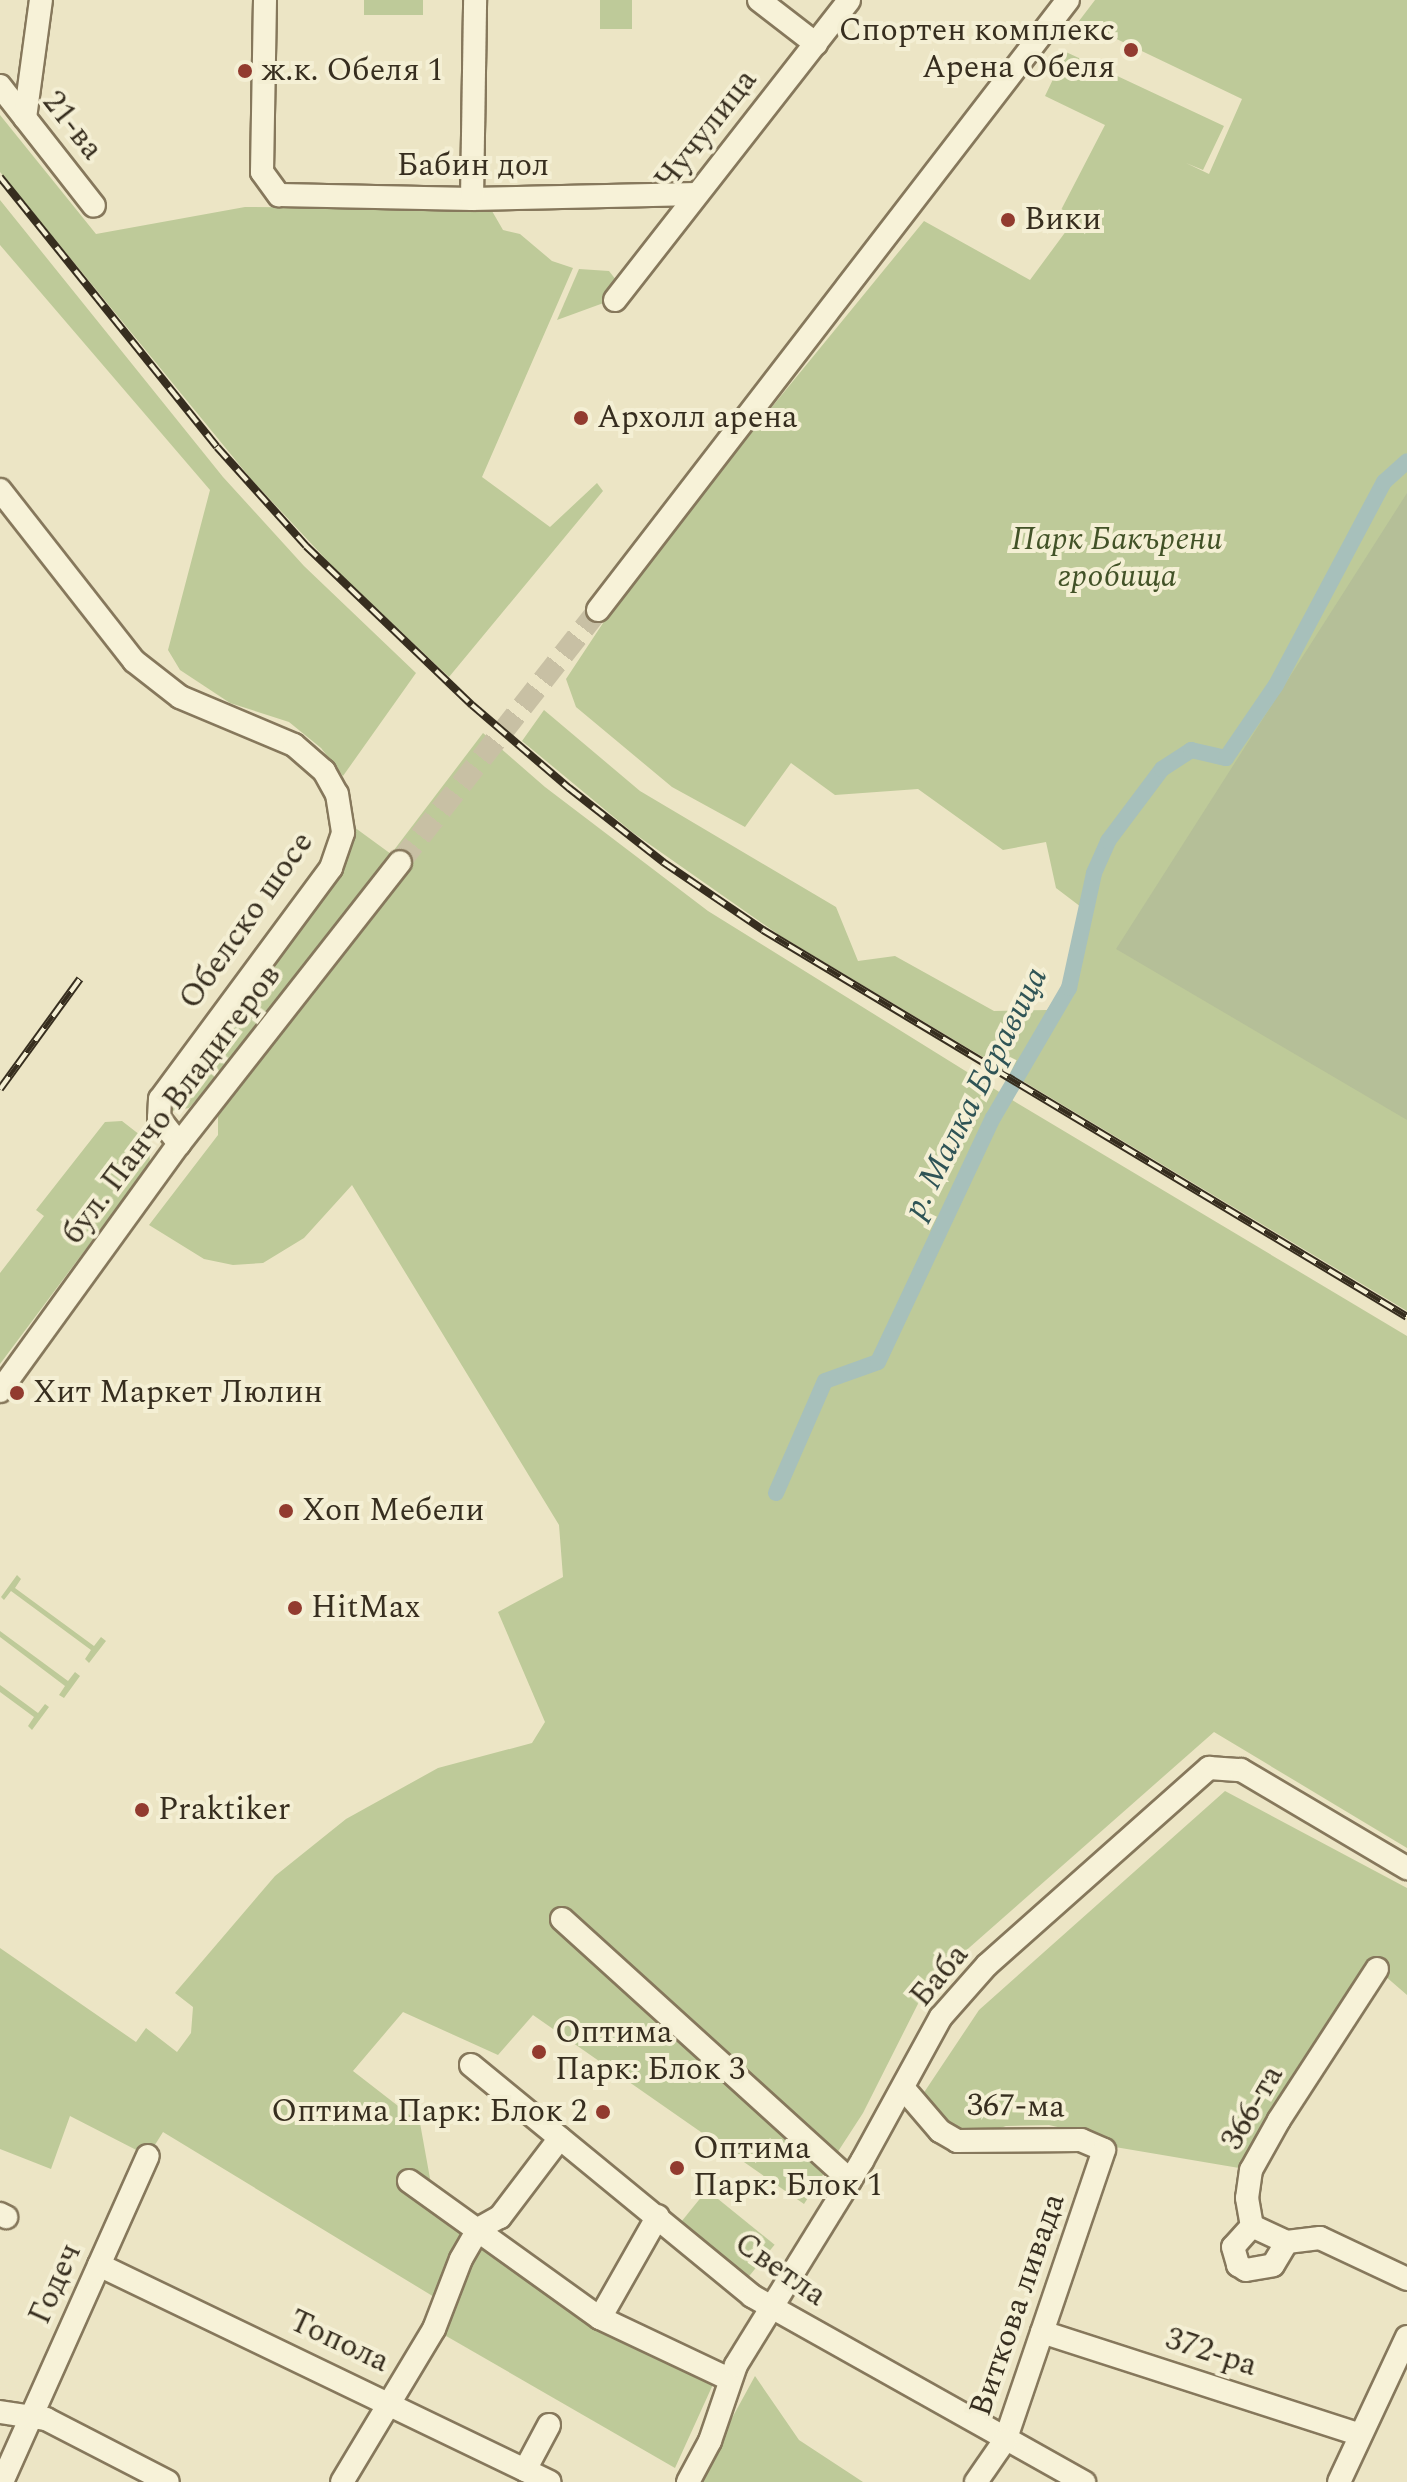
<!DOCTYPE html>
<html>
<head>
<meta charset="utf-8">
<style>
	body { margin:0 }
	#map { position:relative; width:1407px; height:2482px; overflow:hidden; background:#ece5c5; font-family:Spectral,serif }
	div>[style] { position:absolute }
	.green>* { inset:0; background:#beca99; transform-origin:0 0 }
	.cemetery>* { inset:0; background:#b5bf98 }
	.canal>* { height:16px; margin:-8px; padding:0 8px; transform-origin:8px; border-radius:8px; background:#a7c0bb }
	.minor-tunnel>* { height:22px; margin-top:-11px; transform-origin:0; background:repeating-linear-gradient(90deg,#c8c0a4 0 22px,transparent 0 33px) }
	.roads { filter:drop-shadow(2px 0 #86785c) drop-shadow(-2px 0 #86785c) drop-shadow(0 2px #86785c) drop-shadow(0 -2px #86785c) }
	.minor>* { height:22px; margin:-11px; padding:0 11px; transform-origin:11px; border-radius:11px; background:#f7f2d8 }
	.rail>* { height:8px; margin-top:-4px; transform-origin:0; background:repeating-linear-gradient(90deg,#f4efd4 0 15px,#372e1f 0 30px); box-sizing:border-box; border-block:2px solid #372e1f }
	.dots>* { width:22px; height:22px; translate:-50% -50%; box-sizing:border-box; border:4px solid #f4efd4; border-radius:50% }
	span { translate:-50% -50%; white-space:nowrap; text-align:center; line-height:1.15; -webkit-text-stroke:8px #f4efd4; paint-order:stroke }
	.poi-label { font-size:32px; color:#372e1f }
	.right { translate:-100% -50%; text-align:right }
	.left { translate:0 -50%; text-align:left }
	.street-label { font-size:32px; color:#372e1f }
	.park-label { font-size:32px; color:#425227; font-style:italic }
	.water-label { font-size:34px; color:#2f5456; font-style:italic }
</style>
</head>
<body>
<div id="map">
	<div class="green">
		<i style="left:364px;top:0;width:59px;height:15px"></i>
		<i style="left:600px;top:0;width:32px;height:29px"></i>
		<i style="clip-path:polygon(1095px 0,1407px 0,1407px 1311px,779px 935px,632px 832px,522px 741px,544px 710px,640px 791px,836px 907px,858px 961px,895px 956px,994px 1011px,1047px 1010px,1066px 981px,1081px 907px,1056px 888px,1046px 842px,1003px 850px,918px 789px,835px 795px,791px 763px,745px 827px,672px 787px,576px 707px,566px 679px,607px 617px,748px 436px,924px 221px,1030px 280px,1075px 219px,1061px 210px,1105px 125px,1045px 96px,1066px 52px,1224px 126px,1203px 170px,1186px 163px,1209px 174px,1242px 99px,1079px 21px)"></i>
		<i style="clip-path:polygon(0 115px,96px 234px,245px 207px,468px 209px,492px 211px,503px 230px,520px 234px,552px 261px,573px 268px,482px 477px,550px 527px,597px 483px,603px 491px,449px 677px,334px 568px,251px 479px,0 172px)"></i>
		<i style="clip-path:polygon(0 200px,223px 477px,304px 566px,416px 673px,343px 776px,321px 748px,289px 722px,230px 703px,180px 670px,168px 650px,210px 490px,0 245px)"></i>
		<i style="clip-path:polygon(579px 269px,609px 271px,620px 285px,609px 301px,557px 320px)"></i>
		<i style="clip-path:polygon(483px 733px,545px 787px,708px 911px,1017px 1103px,1407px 1336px,1407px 1848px,1214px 1732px,928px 1984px,863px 2113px,804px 2204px,533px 2015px,498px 2055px,403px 2012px,353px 2071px,420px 2123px,431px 2184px,490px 2237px,715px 2380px,675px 2468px,434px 2329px,444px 2303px,163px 2132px,148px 2156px,70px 2116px,51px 2169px,0 2149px,0 1948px,136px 2042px,146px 2028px,177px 2052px,191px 2033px,193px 2007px,175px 1993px,275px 1876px,346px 1819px,438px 1768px,532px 1743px,545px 1722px,498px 1612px,563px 1577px,559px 1525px,352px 1185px,304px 1238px,263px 1263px,233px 1265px,204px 1259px,149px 1225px,218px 1135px,218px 1116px,408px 869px,390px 855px,198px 1098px,189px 1108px,172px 1111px,174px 1096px,343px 870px,354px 827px,391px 854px)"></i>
		<i style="clip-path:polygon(122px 1121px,149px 1142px,150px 1163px,0 1364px,0 1273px,44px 1216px,36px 1210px,105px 1122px)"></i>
		<i style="clip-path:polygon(17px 1575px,21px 1579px,15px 1588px,94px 1646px,101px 1637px,106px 1641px,89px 1663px,85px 1659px,91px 1650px,11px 1591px,4px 1600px,1px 1597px)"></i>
		<i style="clip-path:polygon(0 1631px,68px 1681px,75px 1672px,80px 1676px,64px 1698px,59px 1695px,65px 1686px,0 1637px)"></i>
		<i style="clip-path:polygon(0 1685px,38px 1713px,45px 1704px,49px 1707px,32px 1730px,28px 1726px,34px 1717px,0 1692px)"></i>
		<i style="clip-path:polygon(1225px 1791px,1407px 1888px,1407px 1995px,1377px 1969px,1251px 2170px,1115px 2147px,1109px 2139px,1049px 2125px,1006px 2126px,973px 2137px,948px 2129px,921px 2097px,979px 2010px)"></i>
		<i style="left:707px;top:2190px;width:87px;height:48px;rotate:39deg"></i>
		<i style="clip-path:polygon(755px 2376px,799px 2440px,863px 2482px,697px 2482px)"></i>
	</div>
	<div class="cemetery">
		<i style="clip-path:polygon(1407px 493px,1407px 1120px,1116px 949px)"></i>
	</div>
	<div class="canal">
		<i style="left:776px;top:1493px;width:122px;rotate:-66.4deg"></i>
		<i style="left:825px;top:1381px;width:56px;rotate:-19.7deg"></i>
		<i style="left:878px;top:1362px;width:270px;rotate:-64.8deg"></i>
		<i style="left:993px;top:1118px;width:151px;rotate:-59.7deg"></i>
		<i style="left:1069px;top:988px;width:118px;rotate:-77.7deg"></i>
		<i style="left:1094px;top:873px;width:35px;rotate:-66deg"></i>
		<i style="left:1108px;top:841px;width:90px;rotate:-53.1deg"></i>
		<i style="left:1162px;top:769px;width:35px;rotate:-33deg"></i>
		<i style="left:1191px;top:750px;width:36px;rotate:13deg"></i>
		<i style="left:1226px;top:758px;width:88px;rotate:-55.6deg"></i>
		<i style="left:1276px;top:685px;width:230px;rotate:-62deg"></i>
		<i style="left:1384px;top:482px;width:31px;rotate:-42deg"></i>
	</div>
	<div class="minor-tunnel">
		<i style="left:400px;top:862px;width:320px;rotate:-51.8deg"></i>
	</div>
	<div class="roads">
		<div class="minor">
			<i style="left:265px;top:0;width:172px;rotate:91deg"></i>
			<i style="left:262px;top:172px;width:29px;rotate:54deg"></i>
			<i style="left:279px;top:195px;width:193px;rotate:1.2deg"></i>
			<i style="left:472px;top:199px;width:225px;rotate:-1.3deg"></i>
			<i style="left:759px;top:0;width:72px;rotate:37.7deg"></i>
			<i style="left:0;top:86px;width:152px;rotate:51.9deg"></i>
			<i style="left:25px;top:118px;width:119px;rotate:-82.3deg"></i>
			<i style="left:472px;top:199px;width:199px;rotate:-89.1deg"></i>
			<i style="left:615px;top:300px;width:380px;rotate:-52deg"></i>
			<i style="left:0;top:490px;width:217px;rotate:51.9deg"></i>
			<i style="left:134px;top:661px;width:58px;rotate:38deg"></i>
			<i style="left:180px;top:697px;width:124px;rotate:22.8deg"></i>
			<i style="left:294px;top:745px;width:40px;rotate:41deg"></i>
			<i style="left:324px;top:771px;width:26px;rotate:61deg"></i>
			<i style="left:337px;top:794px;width:39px;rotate:81deg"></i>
			<i style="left:343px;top:833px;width:37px;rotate:109deg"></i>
			<i style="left:331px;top:868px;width:287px;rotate:126.5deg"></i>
			<i style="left:160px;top:1099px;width:19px;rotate:93deg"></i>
			<i style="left:159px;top:1118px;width:33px;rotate:52deg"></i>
			<i style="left:598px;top:610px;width:770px;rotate:-52.39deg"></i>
			<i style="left:0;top:1391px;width:305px;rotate:-54.1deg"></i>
			<i style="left:179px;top:1144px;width:358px;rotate:-51.9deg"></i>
			<i style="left:562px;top:1919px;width:389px;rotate:42.2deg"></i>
			<i style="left:1377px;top:1969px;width:180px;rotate:123deg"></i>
			<i style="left:1279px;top:2120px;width:57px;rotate:119.2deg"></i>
			<i style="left:1251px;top:2170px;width:28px;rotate:98deg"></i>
			<i style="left:1247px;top:2198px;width:28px;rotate:80deg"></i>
			<i style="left:1252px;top:2226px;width:38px;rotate:25deg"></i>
			<i style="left:1287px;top:2242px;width:33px;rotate:-7deg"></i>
			<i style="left:1320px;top:2238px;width:96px;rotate:25.2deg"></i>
			<i style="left:471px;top:2065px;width:364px;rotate:39.4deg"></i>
			<i style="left:752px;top:2296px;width:381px;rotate:29.3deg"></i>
			<i style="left:904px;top:2089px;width:55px;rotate:49.4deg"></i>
			<i style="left:940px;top:2131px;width:20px;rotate:30deg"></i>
			<i style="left:957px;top:2141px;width:124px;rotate:-0.5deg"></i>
			<i style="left:1081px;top:2140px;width:25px;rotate:23deg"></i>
			<i style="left:1104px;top:2150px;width:306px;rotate:108.8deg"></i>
			<i style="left:1005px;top:2440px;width:51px;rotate:124.6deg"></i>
			<i style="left:409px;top:2181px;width:235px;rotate:35.7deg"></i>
			<i style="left:600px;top:2318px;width:143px;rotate:25.3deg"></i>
			<i style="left:0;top:2214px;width:7px;rotate:27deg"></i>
			<i style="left:1252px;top:2226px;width:28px;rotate:132deg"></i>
			<i style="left:1233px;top:2247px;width:19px;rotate:74deg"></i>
			<i style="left:1238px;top:2265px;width:9px;rotate:32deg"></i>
			<i style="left:1246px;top:2270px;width:27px;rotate:-10deg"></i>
			<i style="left:1273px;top:2265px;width:27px;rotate:-59deg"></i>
			<i style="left:99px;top:2265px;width:500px;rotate:25.7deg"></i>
			<i style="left:600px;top:2318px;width:117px;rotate:-60.4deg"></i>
			<i style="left:1042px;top:2332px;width:334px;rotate:17.9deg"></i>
			<i style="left:0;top:2412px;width:47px;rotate:8.7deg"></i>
			<i style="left:46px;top:2419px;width:137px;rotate:27.3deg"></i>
			<i style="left:525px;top:2470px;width:51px;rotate:-61.9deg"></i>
			<i style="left:2px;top:2482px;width:357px;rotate:-65.9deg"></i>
			<i style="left:342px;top:2482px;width:179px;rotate:-59deg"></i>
			<i style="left:434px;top:2329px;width:75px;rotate:-68.9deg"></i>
			<i style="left:461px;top:2259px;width:34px;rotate:-60deg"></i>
			<i style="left:478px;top:2229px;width:25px;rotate:-29deg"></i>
			<i style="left:500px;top:2217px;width:99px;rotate:-52.8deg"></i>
			<i style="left:688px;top:2482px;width:47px;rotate:-61.8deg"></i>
			<i style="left:710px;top:2441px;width:80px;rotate:-71.1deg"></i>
			<i style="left:736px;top:2365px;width:240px;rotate:-58.3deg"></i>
			<i style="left:862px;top:2161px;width:164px;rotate:-61.3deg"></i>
			<i style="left:941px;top:2017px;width:69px;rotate:-48.5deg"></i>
			<i style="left:987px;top:1965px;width:297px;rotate:-41.6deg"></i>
			<i style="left:1209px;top:1768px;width:32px;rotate:4deg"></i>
			<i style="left:1241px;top:1770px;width:193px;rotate:30.6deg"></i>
			<i style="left:1339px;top:2482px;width:160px;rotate:-64.9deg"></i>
		</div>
	</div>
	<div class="rail">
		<i style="left:0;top:177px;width:346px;rotate:51.2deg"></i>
		<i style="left:217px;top:447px;width:133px;rotate:48deg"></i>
		<i style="left:306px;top:546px;width:230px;rotate:43.8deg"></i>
		<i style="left:472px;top:705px;width:128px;rotate:40.6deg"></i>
		<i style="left:569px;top:788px;width:120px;rotate:38.2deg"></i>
		<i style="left:663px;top:862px;width:121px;rotate:34.2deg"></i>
		<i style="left:763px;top:930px;width:751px;rotate:31deg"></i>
		<i style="left:0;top:1089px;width:136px;rotate:-54deg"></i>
	</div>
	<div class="dots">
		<i style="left:1131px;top:50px;background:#923b2f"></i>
		<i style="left:245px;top:71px;background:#923b2f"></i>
		<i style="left:1008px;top:220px;background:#923b2f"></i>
		<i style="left:581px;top:418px;background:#923b2f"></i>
		<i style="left:17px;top:1393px;background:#923b2f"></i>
		<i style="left:286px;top:1511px;background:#923b2f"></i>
		<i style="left:295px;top:1608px;background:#923b2f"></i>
		<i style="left:142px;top:1810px;background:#923b2f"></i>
		<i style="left:539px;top:2052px;background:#923b2f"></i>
		<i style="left:603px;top:2112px;background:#923b2f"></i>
		<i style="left:677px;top:2168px;background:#923b2f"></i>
	</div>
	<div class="poi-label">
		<span class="right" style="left:1115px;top:50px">Спортен комплекс<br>Арена Обеля</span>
		<span class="left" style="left:261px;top:71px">ж.к. Обеля 1</span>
		<span class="left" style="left:1024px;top:220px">Вики</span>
		<span class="left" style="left:597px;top:418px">Архолл арена</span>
		<span class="left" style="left:33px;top:1393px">Хит Маркет Люлин</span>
		<span class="left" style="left:302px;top:1511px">Хоп Мебели</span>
		<span class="left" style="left:311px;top:1608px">HitMax</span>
		<span class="left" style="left:158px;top:1810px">Praktiker</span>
		<span class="left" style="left:555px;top:2052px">Оптима<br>Парк: Блок 3</span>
		<span class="right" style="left:587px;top:2112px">Оптима Парк: Блок 2</span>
		<span class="left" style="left:693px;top:2168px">Оптима<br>Парк: Блок 1</span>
	</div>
	<div class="street-label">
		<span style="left:72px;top:126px;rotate:52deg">21-ва</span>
		<span style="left:707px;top:130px;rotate:-52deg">Чучулица</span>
		<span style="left:473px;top:166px">Бабин дол</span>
		<span style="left:247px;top:921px;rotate:-55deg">Обелско шосе</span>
		<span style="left:172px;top:1105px;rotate:-53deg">бул. Панчо Владигеров</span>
		<span style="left:940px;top:1976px;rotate:-50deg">Баба</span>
		<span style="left:1016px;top:2107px;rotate:1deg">367-ма</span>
		<span style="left:1253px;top:2108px;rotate:-60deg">366-та</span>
		<span style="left:780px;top:2270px;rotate:35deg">Светла</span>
		<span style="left:56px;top:2284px;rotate:-66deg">Годеч</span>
		<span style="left:1018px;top:2305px;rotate:-71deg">Виткова ливада</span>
		<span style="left:339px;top:2342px;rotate:25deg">Топола</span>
		<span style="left:1211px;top:2353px;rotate:18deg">372-ра</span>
	</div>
	<div class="park-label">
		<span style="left:1117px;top:559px">Парк Бакърени<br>гробища</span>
	</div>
	<div class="water-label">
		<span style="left:976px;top:1093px;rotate:-63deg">р. Малка Беравица</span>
	</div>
</div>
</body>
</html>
